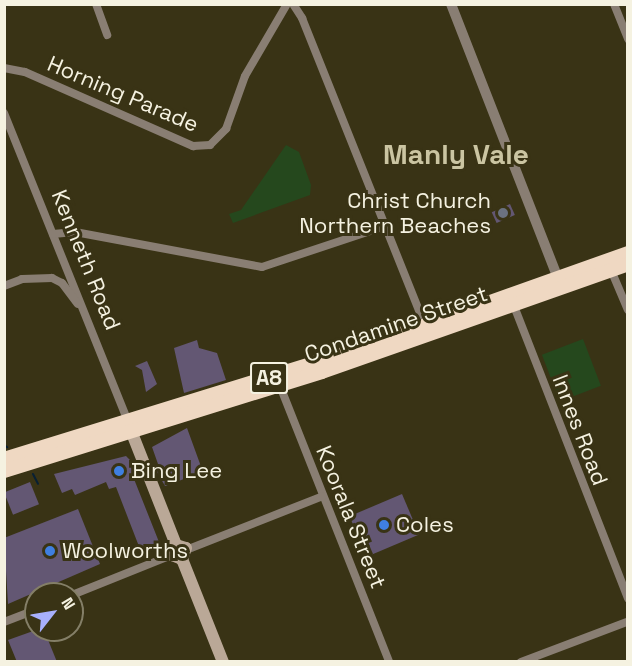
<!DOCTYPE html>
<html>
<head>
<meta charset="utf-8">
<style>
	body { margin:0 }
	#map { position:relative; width:632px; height:666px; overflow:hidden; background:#393315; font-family:"Space Grotesk",sans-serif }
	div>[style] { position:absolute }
	.green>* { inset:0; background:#25481d; transform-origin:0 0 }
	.stream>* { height:2px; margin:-1px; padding:0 1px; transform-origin:1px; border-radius:1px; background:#082034 }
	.building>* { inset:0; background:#635773; transform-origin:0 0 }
	.minor>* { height:8px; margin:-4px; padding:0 4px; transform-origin:4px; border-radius:4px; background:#897e73 }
	.tertiary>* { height:10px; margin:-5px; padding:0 5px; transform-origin:5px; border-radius:5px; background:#897e73 }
	.secondary>* { height:12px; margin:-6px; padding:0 6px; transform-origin:6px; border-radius:6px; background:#baa897 }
	.trunk>* { height:14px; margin:-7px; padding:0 7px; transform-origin:7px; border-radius:7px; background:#efd8c2 }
	.dots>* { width:16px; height:16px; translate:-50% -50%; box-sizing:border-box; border:3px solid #393315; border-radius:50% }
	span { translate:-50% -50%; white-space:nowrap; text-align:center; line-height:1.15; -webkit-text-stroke:6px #393315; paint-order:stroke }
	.shield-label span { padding:2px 4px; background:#393315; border:2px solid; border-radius:4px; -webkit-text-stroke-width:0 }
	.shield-label { font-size:21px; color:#f5f2e1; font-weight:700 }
	.street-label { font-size:22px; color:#f5f2e1 }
	.poi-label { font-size:22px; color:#f5f2e1 }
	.right { translate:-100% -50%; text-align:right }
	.left { translate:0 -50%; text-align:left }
	.district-label { font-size:28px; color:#cbc5a2; font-weight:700 }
	.frame { position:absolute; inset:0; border:6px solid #f5f2e1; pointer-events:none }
	.north { position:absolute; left:24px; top:582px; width:60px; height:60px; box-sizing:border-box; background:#393315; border:2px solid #847f67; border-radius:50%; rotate:59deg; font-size:16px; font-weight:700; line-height:24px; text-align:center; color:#f5f2e1 }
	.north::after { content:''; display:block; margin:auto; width:21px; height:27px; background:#a8b0fc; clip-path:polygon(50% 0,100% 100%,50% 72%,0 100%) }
</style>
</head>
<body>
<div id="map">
	<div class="green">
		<i style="clip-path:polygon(286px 145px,299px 152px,311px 185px,310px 195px,233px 223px,229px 214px,241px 210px)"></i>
		<i style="left:583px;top:339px;width:50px;height:44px;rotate:69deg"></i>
	</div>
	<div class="stream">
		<i style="left:4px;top:445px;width:4px;rotate:34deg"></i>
		<i style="left:33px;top:474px;width:11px;rotate:63deg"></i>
	</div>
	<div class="building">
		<i style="left:510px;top:204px;width:12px;height:20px;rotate:66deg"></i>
		<i style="clip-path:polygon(197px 340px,199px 348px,217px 353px,226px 380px,184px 393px,174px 348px)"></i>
		<i style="clip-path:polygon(147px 361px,157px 384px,146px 392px,142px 370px,135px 366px)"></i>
		<i style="clip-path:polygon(187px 428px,203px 472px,165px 486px,153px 465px,158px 464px,152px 447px)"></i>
		<i style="clip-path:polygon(126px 456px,133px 463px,139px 478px,134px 479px,159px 542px,140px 549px,116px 487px,109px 489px,106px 482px,75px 495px,72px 489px,62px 493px,54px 474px)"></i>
		<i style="left:30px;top:482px;width:24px;height:28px;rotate:68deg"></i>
		<i style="left:402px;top:494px;width:44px;height:57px;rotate:67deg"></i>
		<i style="clip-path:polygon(78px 509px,100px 564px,8px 604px,4px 538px)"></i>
		<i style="clip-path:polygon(36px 630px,44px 630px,57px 662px,17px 662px,8px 640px)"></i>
	</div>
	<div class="minor">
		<i style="left:96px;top:4px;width:33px;rotate:70deg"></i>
		<i style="left:293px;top:4px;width:17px;rotate:57deg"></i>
		<i style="left:302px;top:18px;width:332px;rotate:68.2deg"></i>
		<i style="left:614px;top:4px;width:38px;rotate:68deg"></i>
		<i style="left:4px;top:68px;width:21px;rotate:11deg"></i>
		<i style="left:25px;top:72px;width:184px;rotate:23.8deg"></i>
		<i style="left:193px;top:146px;width:17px;rotate:-3deg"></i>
		<i style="left:210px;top:145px;width:23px;rotate:-45deg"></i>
		<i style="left:226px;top:129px;width:56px;rotate:-70.3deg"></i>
		<i style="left:245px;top:76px;width:83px;rotate:-59.7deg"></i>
		<i style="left:4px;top:113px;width:333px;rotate:68.1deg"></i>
		<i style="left:53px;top:234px;width:22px;rotate:-5deg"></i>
		<i style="left:75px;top:232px;width:190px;rotate:10.6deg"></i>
		<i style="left:262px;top:267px;width:130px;rotate:-18.4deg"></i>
		<i style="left:611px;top:270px;width:43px;rotate:67deg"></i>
		<i style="left:4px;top:286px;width:19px;rotate:-21deg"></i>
		<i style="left:22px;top:279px;width:30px;rotate:-2deg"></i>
		<i style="left:52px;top:278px;width:11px;rotate:27deg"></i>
		<i style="left:62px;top:283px;width:26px;rotate:53deg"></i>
		<i style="left:514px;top:306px;width:314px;rotate:68.7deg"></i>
		<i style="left:280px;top:386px;width:297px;rotate:68.4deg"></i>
		<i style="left:186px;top:550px;width:147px;rotate:-21.5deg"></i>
		<i style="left:72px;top:595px;width:108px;rotate:-21.8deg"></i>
		<i style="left:4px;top:622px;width:34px;rotate:-21deg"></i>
		<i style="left:521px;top:662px;width:113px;rotate:-20.7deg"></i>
	</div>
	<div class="tertiary">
		<i style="left:451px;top:4px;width:295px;rotate:68.7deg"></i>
	</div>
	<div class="secondary">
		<i style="left:128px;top:423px;width:131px;rotate:68.5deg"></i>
		<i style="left:176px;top:545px;width:11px;rotate:112deg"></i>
		<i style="left:172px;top:555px;width:11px;rotate:22deg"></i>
		<i style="left:176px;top:545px;width:10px;rotate:17deg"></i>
		<i style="left:186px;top:548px;width:12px;rotate:110deg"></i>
		<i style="left:182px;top:559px;width:111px;rotate:68.3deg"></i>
	</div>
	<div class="trunk">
		<i style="left:4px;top:459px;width:362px;rotate:-17.2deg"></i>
		<i style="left:350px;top:352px;width:295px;rotate:-19.6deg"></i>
		<i style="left:4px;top:471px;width:333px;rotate:-17.3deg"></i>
		<i style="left:322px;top:372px;width:324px;rotate:-19.4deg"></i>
	</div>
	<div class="dots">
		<i style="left:503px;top:213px;background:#6b7280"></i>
		<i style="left:119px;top:471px;background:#3f7fe0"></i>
		<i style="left:384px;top:525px;background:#3f7fe0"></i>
		<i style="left:50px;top:551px;background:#3f7fe0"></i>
	</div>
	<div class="shield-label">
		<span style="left:269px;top:378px">A8</span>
	</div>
	<div class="street-label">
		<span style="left:123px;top:94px;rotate:23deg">Horning Parade</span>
		<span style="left:86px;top:260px;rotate:68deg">Kenneth Road</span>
		<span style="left:396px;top:324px;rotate:-19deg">Condamine Street</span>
		<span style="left:580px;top:430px;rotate:69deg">Innes Road</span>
		<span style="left:351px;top:517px;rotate:68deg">Koorala Street</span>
	</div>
	<div class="poi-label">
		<span class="right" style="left:491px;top:213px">Christ Church<br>Northern Beaches</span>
		<span class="left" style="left:131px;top:471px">Bing Lee</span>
		<span class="left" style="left:396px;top:525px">Coles</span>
		<span class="left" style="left:62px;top:551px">Woolworths</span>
	</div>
	<div class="district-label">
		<span style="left:456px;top:154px">Manly Vale</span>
	</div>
	<div class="frame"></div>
	<div class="north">N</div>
</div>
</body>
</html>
